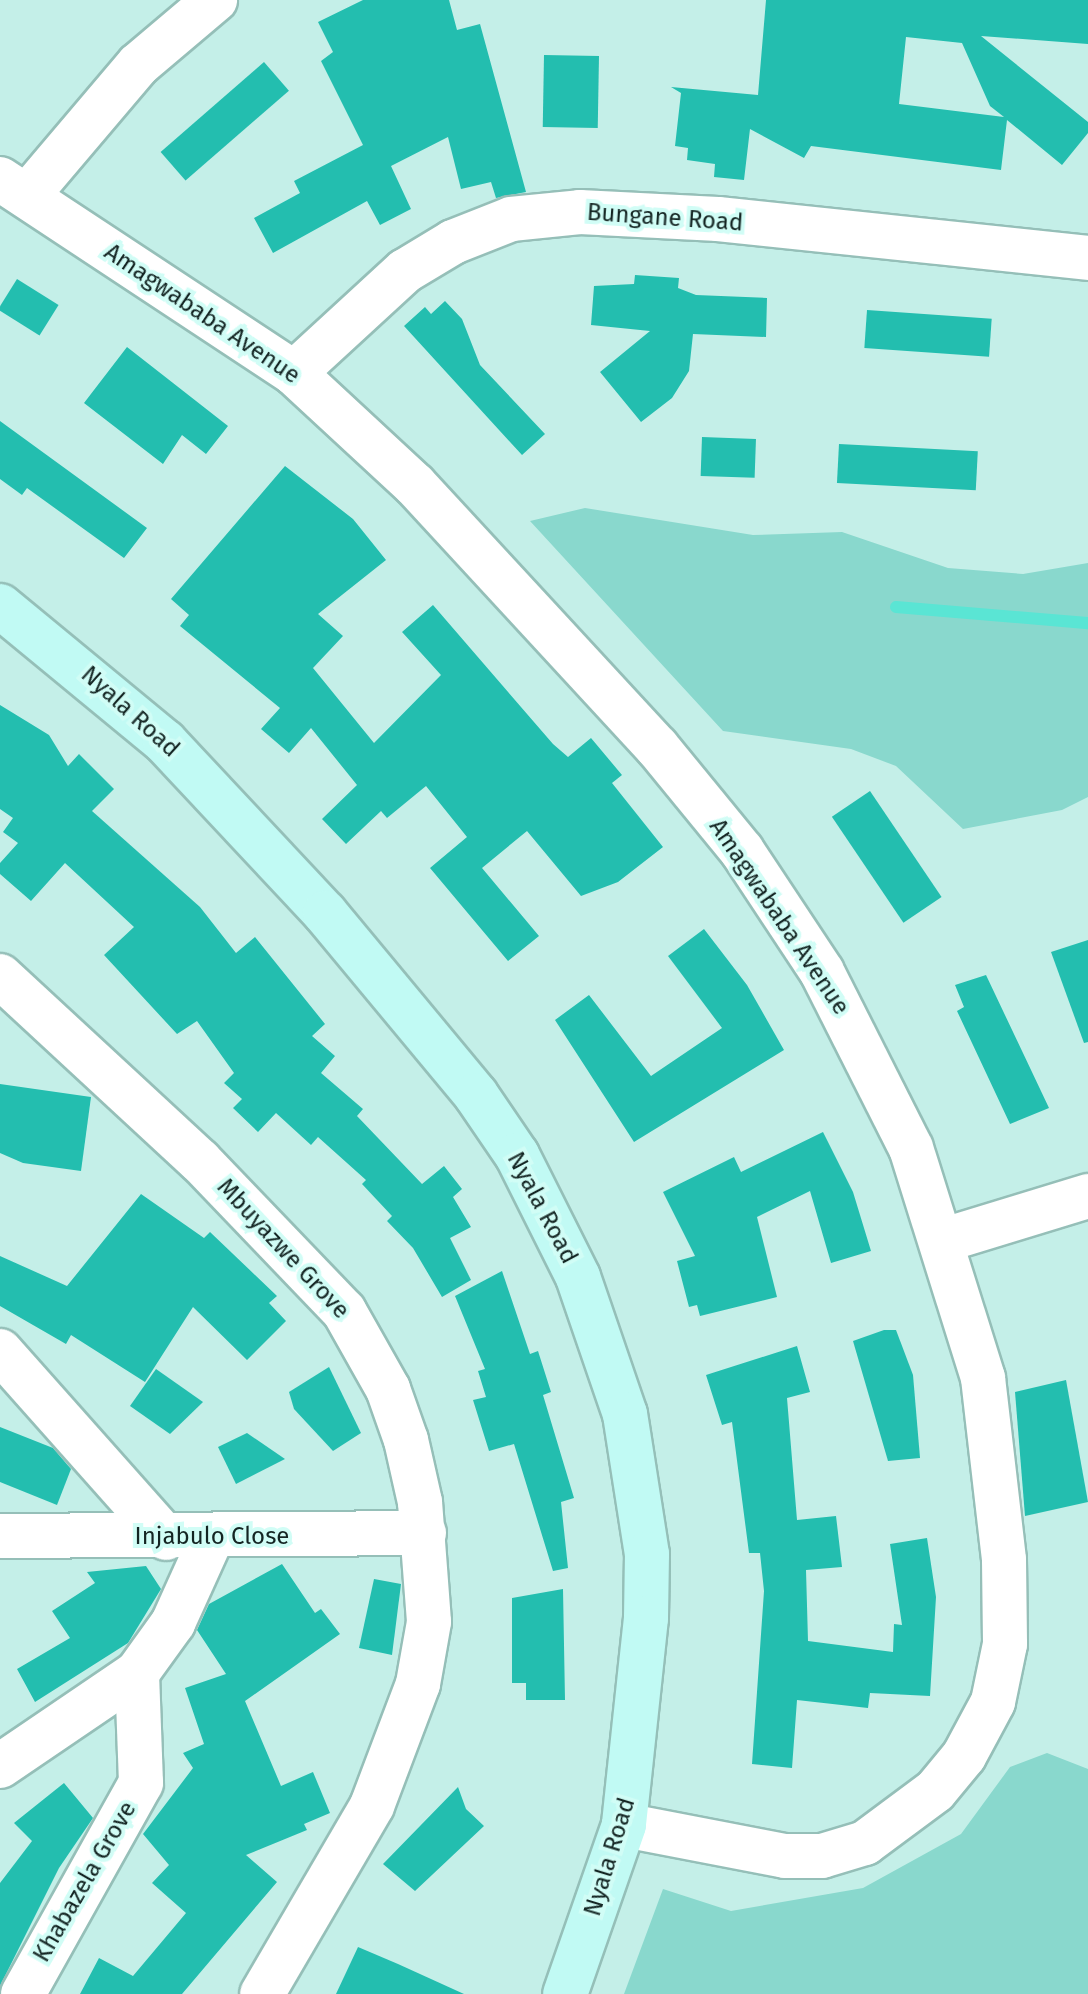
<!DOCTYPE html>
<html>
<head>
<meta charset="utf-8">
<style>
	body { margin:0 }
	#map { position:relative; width:1088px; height:1994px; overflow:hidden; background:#c4efe8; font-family:"Fira Sans",sans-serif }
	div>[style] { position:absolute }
	.green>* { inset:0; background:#89d8cd }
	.stream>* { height:12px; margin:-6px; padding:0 6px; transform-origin:6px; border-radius:6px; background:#5ae5d4 }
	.building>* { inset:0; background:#23beaf; transform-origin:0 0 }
	.roads { filter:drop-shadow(2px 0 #95bfb8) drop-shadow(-2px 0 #95bfb8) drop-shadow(0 2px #95bfb8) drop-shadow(0 -2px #95bfb8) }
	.street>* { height:44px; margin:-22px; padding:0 22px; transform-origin:22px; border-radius:22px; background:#fff }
	.secondary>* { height:44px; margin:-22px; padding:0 22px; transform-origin:22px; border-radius:22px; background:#c1faf4 }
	span { translate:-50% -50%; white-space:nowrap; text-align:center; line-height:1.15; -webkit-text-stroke:8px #d1fdf6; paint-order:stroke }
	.street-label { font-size:24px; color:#142523 }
</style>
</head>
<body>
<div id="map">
	<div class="green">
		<i style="clip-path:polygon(585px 508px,753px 535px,842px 532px,948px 568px,1023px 574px,1088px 563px,1088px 797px,1062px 810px,963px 829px,896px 766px,851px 749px,723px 731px,530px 521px)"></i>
		<i style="clip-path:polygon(1047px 1753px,1088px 1769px,1088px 1994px,624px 1994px,663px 1889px,731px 1911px,863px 1888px,961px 1834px,1010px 1767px)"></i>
	</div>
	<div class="stream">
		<i style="left:896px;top:607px;width:193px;rotate:4.8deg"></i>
	</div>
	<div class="building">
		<i style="clip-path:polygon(363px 0,449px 0,457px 30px,480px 24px,526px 192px,496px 198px,491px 182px,461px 189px,448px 137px,391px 166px,411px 209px,380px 225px,367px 201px,273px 253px,254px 218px,300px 193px,294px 181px,363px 145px,321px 61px,333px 52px,318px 22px)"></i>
		<i style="clip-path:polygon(evenodd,766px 0,1088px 0,1088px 44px,981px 36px,1088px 122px,1088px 133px,1062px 165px,1007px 120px,1001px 170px,811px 146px,804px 158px,750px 129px,744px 180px,714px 177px,715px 164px,687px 160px,688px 148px,675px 146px,681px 93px,671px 87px,758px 95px,766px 0,906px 37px,962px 43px,990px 106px,1004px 117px,899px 104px,906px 37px)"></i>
		<i style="left:544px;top:55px;width:55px;height:72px;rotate:1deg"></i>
		<i style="left:264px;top:62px;width:38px;height:137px;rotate:49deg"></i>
		<i style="clip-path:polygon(635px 275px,679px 278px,678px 288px,696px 295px,767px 298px,766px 337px,693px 334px,689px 371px,672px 398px,641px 422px,600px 372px,650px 331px,591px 325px,594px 286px,634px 284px)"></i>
		<i style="left:17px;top:279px;width:49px;height:36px;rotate:32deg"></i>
		<i style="clip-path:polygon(445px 301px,462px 319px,480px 365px,545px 434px,522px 455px,404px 326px,425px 307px,431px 314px)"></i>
		<i style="left:867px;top:310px;width:125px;height:38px;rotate:4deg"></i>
		<i style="clip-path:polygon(127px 347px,228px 426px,206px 454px,182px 435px,163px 464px,84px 403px)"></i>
		<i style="clip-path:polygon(0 421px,147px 528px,124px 558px,27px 488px,22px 495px,0 479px)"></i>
		<i style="left:702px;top:437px;width:54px;height:39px;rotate:2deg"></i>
		<i style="left:839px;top:444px;width:139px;height:39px;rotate:3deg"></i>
		<i style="clip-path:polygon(285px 466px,353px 519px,386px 560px,318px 614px,343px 636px,313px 668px,374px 743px,441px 675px,402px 632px,433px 605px,553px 744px,568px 757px,591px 738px,622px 775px,612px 783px,663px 847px,618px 882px,581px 896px,527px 831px,482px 868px,539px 936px,508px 961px,430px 868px,467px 837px,426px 786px,387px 818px,381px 811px,346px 844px,322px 819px,357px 785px,311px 728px,289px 753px,261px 729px,280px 708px,180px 626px,189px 615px,171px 599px)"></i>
		<i style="clip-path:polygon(0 705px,49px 735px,68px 766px,79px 754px,114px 789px,92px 811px,200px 907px,236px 953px,255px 937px,325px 1024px,312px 1036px,335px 1056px,321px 1073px,363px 1109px,357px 1116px,422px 1184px,444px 1166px,462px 1189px,453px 1197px,471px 1227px,450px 1238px,471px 1280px,442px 1297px,413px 1248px,387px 1221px,392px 1216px,362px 1184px,366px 1180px,318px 1137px,311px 1145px,276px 1113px,258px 1132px,233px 1108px,242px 1099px,224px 1083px,234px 1073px,197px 1021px,177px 1034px,104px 955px,134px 927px,65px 863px,31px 901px,0 874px,0 863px,18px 843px,3px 832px,13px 818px,0 809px)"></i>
		<i style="left:870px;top:791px;width:128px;height:46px;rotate:56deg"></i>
		<i style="clip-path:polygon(704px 929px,747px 985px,784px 1050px,634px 1142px,555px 1020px,589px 995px,651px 1076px,722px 1028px,668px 956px)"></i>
		<i style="clip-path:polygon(1088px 940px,1088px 1042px,1084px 1043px,1051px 952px)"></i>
		<i style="clip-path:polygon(986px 975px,1049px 1108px,1010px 1124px,957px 1011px,964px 1007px,955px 985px)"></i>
		<i style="clip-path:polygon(0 1084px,91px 1097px,81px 1171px,23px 1163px,0 1153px)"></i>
		<i style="clip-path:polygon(823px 1132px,853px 1192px,871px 1251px,831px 1263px,810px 1191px,757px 1217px,777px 1297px,700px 1316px,697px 1305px,689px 1307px,677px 1261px,695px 1256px,663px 1192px,734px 1157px,741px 1172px)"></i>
		<i style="clip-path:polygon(141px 1194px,204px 1238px,210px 1232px,277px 1296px,269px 1303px,286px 1321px,247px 1360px,193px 1307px,145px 1382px,71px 1335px,66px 1344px,0 1306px,0 1256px,67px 1286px)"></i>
		<i style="clip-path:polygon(502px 1271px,530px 1354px,538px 1351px,551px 1392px,543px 1395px,574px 1498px,561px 1502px,568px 1568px,553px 1571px,514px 1444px,489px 1451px,473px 1400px,486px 1397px,478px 1371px,485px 1369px,455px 1296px)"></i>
		<i style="clip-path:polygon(884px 1330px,896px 1330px,913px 1375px,920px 1458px,888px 1461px,853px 1341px)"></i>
		<i style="clip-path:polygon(797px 1346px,810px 1392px,787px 1398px,797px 1520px,836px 1516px,842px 1567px,806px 1570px,808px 1641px,893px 1652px,894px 1624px,902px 1625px,890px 1544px,927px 1538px,936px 1597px,930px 1696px,870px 1693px,868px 1708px,797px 1700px,792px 1768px,752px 1764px,764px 1591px,760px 1553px,749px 1553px,732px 1422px,722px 1425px,706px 1375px)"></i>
		<i style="clip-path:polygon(329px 1367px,361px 1433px,333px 1451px,294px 1409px,289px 1392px)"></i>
		<i style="clip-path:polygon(156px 1369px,203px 1402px,170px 1434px,130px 1406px)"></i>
		<i style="clip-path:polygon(1066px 1380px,1088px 1502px,1025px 1516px,1015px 1392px)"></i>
		<i style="clip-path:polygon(0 1427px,53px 1448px,71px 1469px,57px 1505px,0 1482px)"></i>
		<i style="clip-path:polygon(247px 1433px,285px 1459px,236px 1484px,218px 1447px)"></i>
		<i style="clip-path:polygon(282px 1564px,315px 1613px,321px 1609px,340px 1634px,245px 1701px,281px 1786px,313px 1772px,330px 1813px,304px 1824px,307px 1830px,246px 1855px,277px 1882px,182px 1994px,80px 1994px,99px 1958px,133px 1976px,186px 1913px,152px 1883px,169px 1865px,143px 1834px,193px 1768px,183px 1753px,204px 1744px,185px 1688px,226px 1674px,197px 1630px,209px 1604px)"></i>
		<i style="clip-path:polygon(146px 1566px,161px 1589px,128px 1643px,35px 1702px,17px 1669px,70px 1638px,52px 1611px,95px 1583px,87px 1572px)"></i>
		<i style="clip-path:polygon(374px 1579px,401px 1584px,392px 1655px,359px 1648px)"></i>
		<i style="clip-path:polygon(563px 1589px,565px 1700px,526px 1700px,526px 1683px,512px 1683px,512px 1598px)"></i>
		<i style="clip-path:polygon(64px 1783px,93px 1818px,59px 1868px,0 1986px,0 1883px,32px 1841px,14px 1823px)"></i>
		<i style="clip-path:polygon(458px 1787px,466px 1809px,484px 1826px,415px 1891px,383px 1864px)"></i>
		<i style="clip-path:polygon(358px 1947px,398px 1964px,464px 1994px,336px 1994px)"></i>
	</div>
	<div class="roads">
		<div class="street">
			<i style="left:0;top:179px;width:352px;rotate:33.4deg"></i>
			<i style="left:294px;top:373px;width:165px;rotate:42.8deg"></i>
			<i style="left:415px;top:485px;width:357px;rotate:47.3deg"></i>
			<i style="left:657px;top:747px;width:134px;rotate:50.7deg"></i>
			<i style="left:742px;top:851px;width:145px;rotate:56.5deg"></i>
			<i style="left:822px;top:972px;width:197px;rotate:63.2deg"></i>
			<i style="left:911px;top:1148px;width:241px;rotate:72.6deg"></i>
			<i style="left:983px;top:1378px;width:183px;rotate:83.4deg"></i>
			<i style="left:1004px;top:1560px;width:84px;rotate:89.3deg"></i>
			<i style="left:1005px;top:1644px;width:59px;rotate:101.7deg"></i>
			<i style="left:993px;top:1702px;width:61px;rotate:118.2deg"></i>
			<i style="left:964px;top:1756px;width:45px;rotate:129.6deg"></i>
			<i style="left:935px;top:1791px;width:87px;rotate:143.4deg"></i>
			<i style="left:865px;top:1843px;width:45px;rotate:163.2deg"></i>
			<i style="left:822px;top:1856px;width:37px;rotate:180deg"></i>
			<i style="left:785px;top:1856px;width:164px;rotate:-169.1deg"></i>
			<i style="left:27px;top:196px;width:172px;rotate:-49.7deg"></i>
			<i style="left:138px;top:65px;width:101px;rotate:-40.2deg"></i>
			<i style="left:294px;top:373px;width:151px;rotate:-42.6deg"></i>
			<i style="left:405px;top:271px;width:56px;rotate:-31.1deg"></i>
			<i style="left:453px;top:242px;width:62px;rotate:-21.6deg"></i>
			<i style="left:511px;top:219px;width:69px;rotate:-5.8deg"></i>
			<i style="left:580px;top:212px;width:138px;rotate:2.9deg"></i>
			<i style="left:718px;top:219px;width:372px;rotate:6deg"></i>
			<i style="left:0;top:976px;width:272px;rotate:42.8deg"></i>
			<i style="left:200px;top:1161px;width:208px;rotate:46.2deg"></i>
			<i style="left:344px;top:1311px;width:90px;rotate:60.6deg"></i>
			<i style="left:388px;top:1389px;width:54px;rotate:70.6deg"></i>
			<i style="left:406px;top:1440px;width:64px;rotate:77.3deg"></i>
			<i style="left:420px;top:1502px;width:120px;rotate:85.7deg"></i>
			<i style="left:429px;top:1622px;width:63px;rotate:100.1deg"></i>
			<i style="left:418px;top:1684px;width:130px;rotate:110.7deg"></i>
			<i style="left:372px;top:1806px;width:218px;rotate:120.3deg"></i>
			<i style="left:944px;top:1240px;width:151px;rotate:-17deg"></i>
			<i style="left:0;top:1351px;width:250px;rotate:48.4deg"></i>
			<i style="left:0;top:1536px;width:424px;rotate:-0.4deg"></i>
			<i style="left:0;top:1766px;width:166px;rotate:-34.2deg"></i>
			<i style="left:137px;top:1673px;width:62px;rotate:-54.2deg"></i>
			<i style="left:173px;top:1623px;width:92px;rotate:-65.7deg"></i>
			<i style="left:23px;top:1994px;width:242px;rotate:-60.8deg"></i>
			<i style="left:141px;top:1783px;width:110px;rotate:-92.1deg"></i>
		</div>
		<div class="secondary">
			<i style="left:0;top:606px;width:214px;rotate:39.5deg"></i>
			<i style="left:165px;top:742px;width:234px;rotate:46.9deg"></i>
			<i style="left:325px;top:913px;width:236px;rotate:50.3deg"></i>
			<i style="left:476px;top:1095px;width:73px;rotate:55.7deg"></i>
			<i style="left:517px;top:1155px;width:136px;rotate:63.4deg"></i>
			<i style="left:578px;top:1277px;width:145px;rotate:71.1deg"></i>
			<i style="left:625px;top:1414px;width:142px;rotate:81.1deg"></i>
			<i style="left:647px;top:1554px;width:64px;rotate:90.9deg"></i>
			<i style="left:646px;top:1618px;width:208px;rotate:96.1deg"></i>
			<i style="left:624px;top:1825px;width:179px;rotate:109.2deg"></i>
		</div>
	</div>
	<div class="street-label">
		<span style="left:665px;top:218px;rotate:4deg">Bungane Road</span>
		<span style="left:202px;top:314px;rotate:34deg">Amagwababa Avenue</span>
		<span style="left:130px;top:712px;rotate:42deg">Nyala Road</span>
		<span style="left:779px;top:917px;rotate:56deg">Amagwababa Avenue</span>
		<span style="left:542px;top:1208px;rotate:62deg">Nyala Road</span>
		<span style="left:283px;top:1249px;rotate:47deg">Mbuyazwe Grove</span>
		<span style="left:212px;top:1537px">Injabulo Close</span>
		<span style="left:610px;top:1857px;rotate:-73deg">Nyala Road</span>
		<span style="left:85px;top:1882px;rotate:-60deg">Khabazela Grove</span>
	</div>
</div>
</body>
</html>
